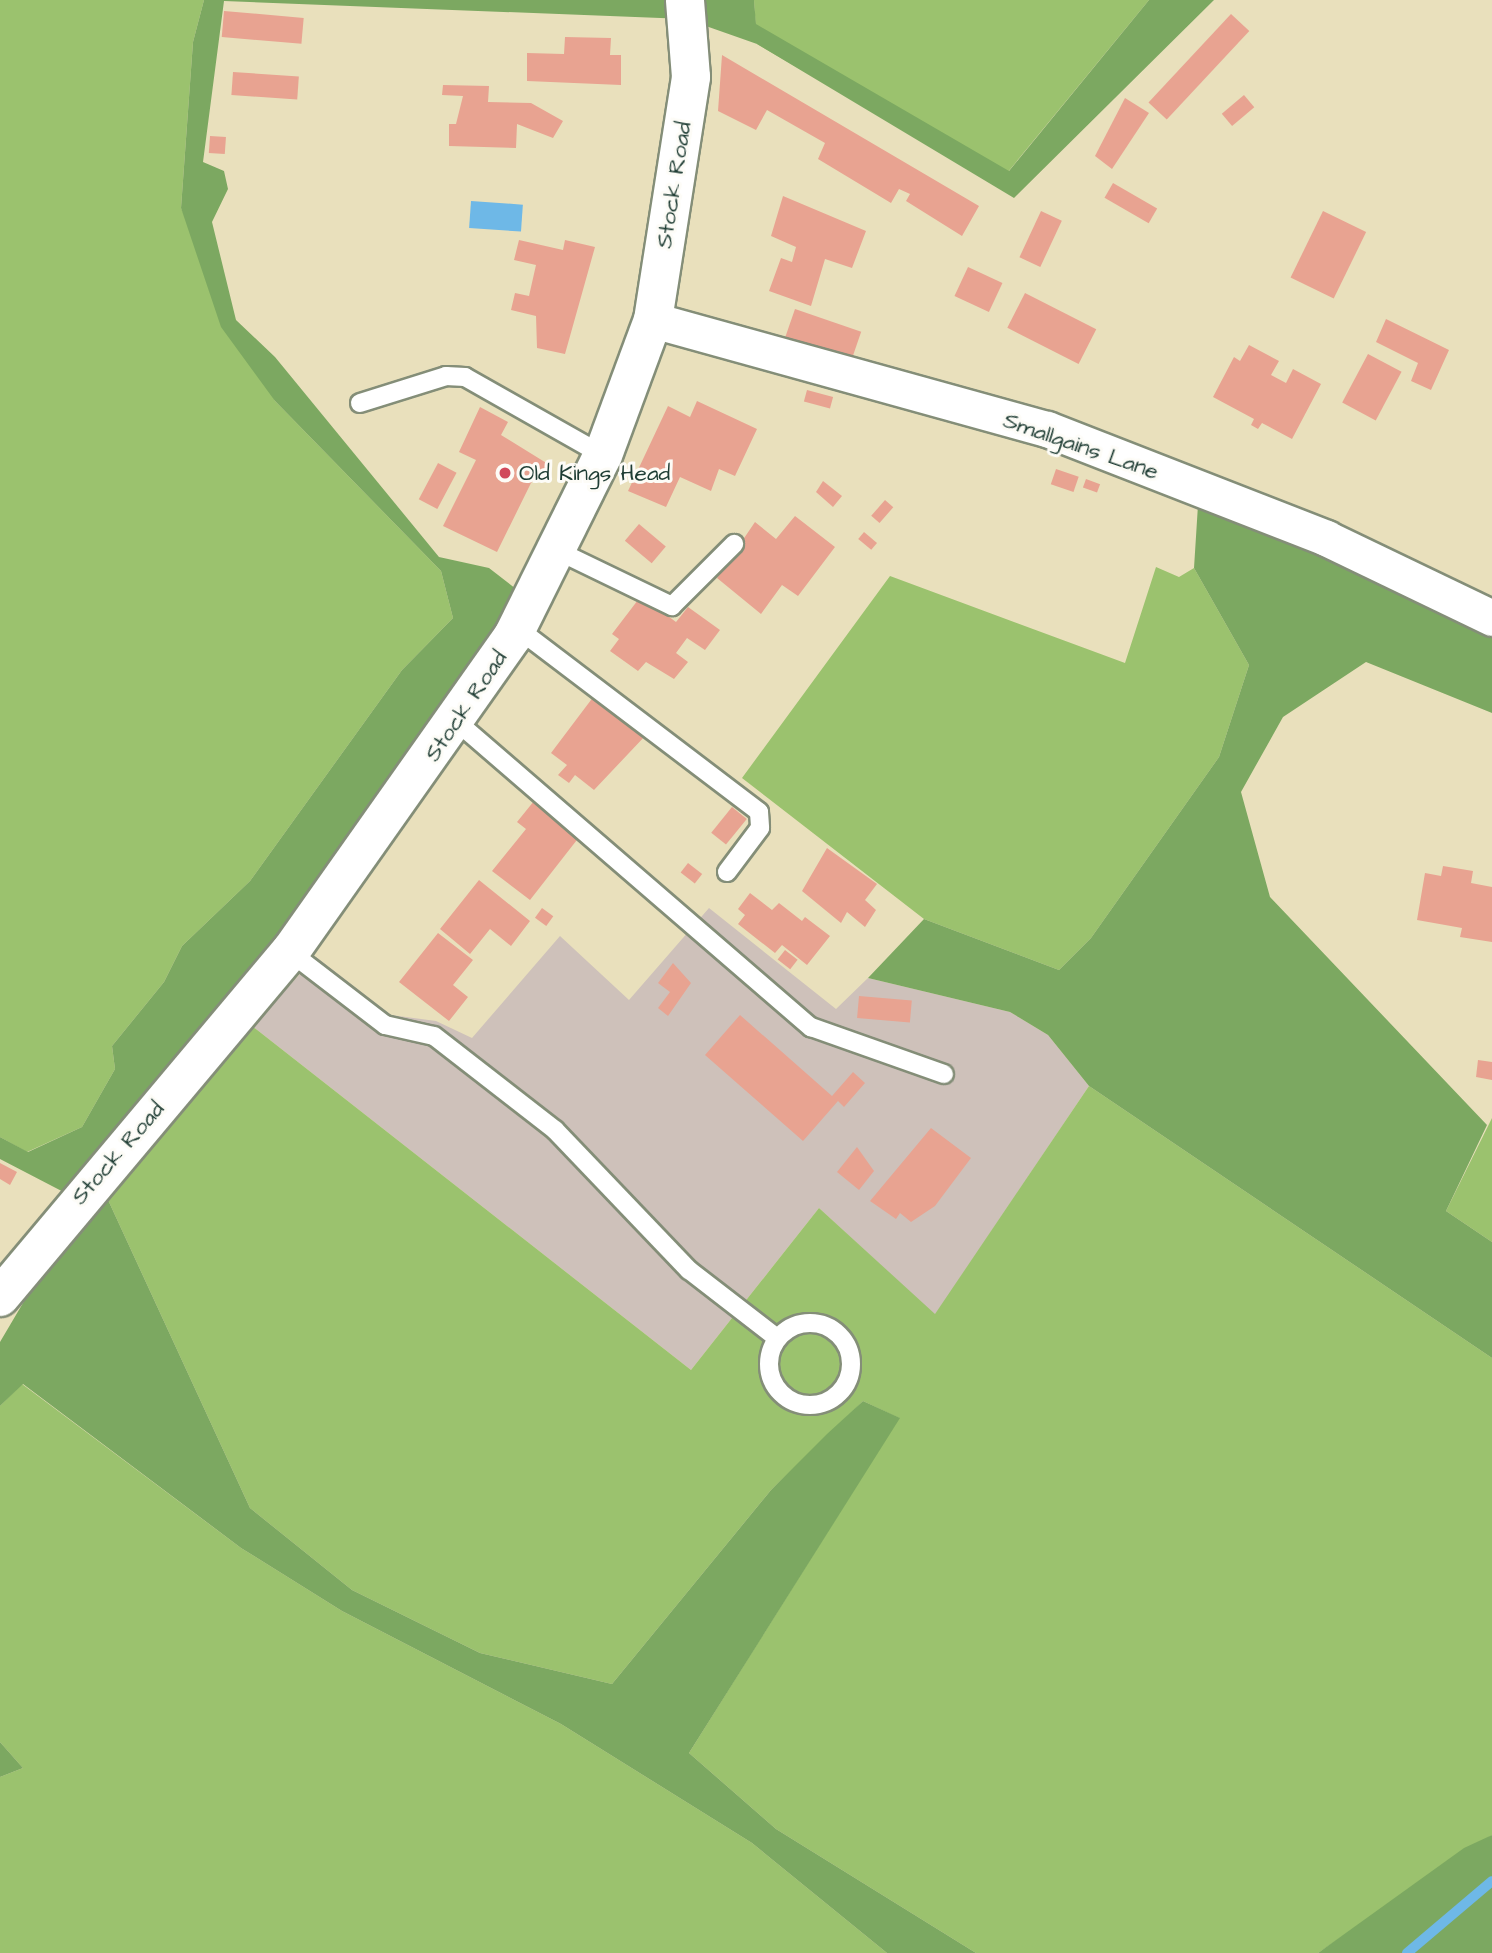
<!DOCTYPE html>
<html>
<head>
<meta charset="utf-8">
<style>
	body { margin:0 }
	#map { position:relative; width:1492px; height:1953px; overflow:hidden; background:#e9e0bc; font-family:"Architects Daughter",sans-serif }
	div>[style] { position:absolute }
	.industrial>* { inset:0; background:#cec1ba }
	.green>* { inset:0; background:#9bc26e }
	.forest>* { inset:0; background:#7ca861 }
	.water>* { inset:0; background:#6eb8e7; transform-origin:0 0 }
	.stream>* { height:10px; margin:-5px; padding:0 5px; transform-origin:5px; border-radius:5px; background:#6eb8e7 }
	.building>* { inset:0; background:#e8a391; transform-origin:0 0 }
	.roads { filter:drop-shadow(2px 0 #848e78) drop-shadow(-2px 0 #848e78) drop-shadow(0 2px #848e78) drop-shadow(0 -2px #848e78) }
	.service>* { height:18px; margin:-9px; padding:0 9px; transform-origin:9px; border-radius:9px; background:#fff }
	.service>.ring { margin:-9px; padding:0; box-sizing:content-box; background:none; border:18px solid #fff; border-radius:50% }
	.minor>* { height:35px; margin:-17.5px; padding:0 17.5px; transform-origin:17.5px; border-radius:17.5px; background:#fff }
	.secondary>* { height:38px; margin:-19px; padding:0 19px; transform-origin:19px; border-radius:19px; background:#fff }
	.dots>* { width:19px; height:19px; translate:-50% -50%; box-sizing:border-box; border:4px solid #fdfcf7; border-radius:50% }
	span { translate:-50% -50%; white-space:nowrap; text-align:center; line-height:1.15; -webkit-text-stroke:6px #fdfcf7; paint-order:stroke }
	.street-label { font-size:23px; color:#1f3d34 }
	.poi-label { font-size:23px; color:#1f3d34 }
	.left { translate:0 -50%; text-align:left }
</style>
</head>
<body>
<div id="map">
	<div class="industrial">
		<i style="clip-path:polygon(709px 908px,836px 1009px,868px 978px,1010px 1012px,1048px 1035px,1089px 1086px,935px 1315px,819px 1208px,691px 1370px,252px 1026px,316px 957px,391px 1015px,436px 1021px,472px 1038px,560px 936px,629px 1000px)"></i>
	</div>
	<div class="green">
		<i style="clip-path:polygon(0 0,204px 0,193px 42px,181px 208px,275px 401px,441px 571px,453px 618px,402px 670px,250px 881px,182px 946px,164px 982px,112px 1046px,115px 1069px,82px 1127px,27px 1152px,0 1137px)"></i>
		<i style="clip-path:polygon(754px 0,1149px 0,998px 184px,757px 44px)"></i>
		<i style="clip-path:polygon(1156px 567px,1179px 577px,1194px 568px,1249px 665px,1219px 757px,1091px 938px,1059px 970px,924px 919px,742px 778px,890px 576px,1125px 663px)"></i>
		<i style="clip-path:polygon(252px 1026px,691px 1370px,819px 1208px,935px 1314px,1089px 1086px,1492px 1358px,1492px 1835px,1318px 1953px,976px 1953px,776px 1829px,689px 1753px,899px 1418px,863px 1401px,771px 1490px,612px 1684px,480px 1653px,352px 1590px,250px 1508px,97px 1176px)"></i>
		<i style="clip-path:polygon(1492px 1118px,1492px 1242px,1446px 1211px)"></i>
		<i style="clip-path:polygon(22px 1384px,241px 1548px,342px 1611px,561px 1724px,752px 1843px,887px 1953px,0 1953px,0 1777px,23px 1768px,0 1742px,0 1406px)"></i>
	</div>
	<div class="forest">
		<i style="clip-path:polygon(204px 0,754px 0,756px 24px,1009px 171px,1149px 0,1214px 0,1014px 198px,757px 44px,686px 19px,224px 1px,203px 162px,224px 171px,228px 189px,212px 222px,236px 320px,275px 357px,439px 557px,489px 568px,516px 589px,513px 636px,97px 1176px,250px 1508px,352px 1590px,480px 1653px,612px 1684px,771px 1490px,827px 1434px,863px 1401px,900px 1418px,689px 1753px,776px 1829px,976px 1953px,887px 1953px,752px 1843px,561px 1724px,342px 1611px,241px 1548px,23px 1384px,0 1406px,0 1342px,95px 1181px,77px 1199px,0 1159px,0 1137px,28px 1152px,82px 1127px,115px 1069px,112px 1046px,164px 982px,182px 946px,250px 881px,402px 670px,453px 618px,441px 571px,275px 401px,221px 327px,181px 208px,193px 42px)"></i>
		<i style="clip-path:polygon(1199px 489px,1492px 618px,1492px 713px,1366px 662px,1283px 717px,1241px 792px,1270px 897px,1487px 1125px,1446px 1211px,1492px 1242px,1492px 1358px,1089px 1086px,1048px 1035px,1010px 1012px,868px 978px,924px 919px,1059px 970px,1091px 938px,1219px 757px,1249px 665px,1194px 568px)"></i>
		<i style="clip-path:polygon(0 1742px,23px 1768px,0 1777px)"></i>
		<i style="clip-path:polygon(1492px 1835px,1492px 1953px,1318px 1953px,1464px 1848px)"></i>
	</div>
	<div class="water">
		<i style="left:471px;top:201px;width:52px;height:27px;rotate:4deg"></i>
	</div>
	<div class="stream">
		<i style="left:1407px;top:1953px;width:111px;rotate:-40.3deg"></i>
	</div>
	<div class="building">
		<i style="left:224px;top:11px;width:80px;height:26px;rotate:5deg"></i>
		<i style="left:1231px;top:14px;width:25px;height:121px;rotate:43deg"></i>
		<i style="clip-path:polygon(565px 37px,611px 38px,610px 55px,621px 55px,621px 85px,527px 81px,527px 53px,564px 54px)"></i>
		<i style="clip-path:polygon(722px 55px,979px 206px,962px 236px,906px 201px,910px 194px,899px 189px,891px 203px,818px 159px,825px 143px,767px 110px,756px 130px,718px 111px)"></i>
		<i style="left:233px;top:72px;width:66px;height:23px;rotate:4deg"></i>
		<i style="clip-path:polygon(443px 85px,489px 86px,488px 102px,531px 103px,563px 121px,553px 138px,517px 124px,516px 148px,449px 146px,449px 124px,456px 124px,463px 96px,442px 95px)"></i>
		<i style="left:1244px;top:95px;width:16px;height:29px;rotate:50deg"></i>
		<i style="clip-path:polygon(1125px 98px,1149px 113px,1112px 169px,1095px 156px)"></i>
		<i style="left:210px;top:136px;width:16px;height:17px;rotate:4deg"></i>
		<i style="left:1113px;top:183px;width:51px;height:17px;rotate:30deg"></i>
		<i style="clip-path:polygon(783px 196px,866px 231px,852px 268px,825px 259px,811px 306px,769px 291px,781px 258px,792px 262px,796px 247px,771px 236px)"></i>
		<i style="left:1041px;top:211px;width:23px;height:51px;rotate:25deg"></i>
		<i style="left:1323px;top:211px;width:48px;height:74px;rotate:26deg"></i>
		<i style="clip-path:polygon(519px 240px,563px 250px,565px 240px,595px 247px,565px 354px,537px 348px,536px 316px,511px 310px,515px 293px,529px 296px,536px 265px,514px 260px)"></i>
		<i style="left:968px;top:267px;width:38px;height:32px;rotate:25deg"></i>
		<i style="left:1025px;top:293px;width:80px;height:39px;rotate:27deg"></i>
		<i style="left:795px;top:309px;width:70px;height:30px;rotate:19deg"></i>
		<i style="clip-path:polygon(1386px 319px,1449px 350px,1431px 390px,1411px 381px,1418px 363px,1376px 342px)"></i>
		<i style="clip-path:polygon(1249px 345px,1279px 361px,1271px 375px,1286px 383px,1293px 369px,1321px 384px,1292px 439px,1262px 423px,1258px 429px,1251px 425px,1254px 419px,1213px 397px,1234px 357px,1240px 361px)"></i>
		<i style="left:1368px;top:354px;width:38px;height:55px;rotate:28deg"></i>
		<i style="left:807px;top:390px;width:27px;height:12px;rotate:15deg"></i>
		<i style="clip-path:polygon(697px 401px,757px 429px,735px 476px,719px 469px,711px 491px,680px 477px,666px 507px,628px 491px,668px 406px,690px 417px)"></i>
		<i style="clip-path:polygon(480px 407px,508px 422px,501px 435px,548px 464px,531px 483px,497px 552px,443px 526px,476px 460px,459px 452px)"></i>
		<i style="left:438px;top:463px;width:21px;height:41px;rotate:28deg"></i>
		<i style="left:1056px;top:469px;width:24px;height:16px;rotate:19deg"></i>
		<i style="left:1086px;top:479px;width:15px;height:9px;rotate:20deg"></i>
		<i style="clip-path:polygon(823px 481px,842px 496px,833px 507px,816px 492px)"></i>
		<i style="left:885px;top:500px;width:11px;height:21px;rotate:41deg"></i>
		<i style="clip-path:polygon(795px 516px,835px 547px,798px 596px,782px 585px,761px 614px,717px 578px,755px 522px,776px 539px)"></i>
		<i style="left:639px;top:524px;width:35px;height:22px;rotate:40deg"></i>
		<i style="left:864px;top:532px;width:17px;height:9px;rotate:40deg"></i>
		<i style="clip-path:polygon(641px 596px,676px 622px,688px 607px,720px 630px,705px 650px,687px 638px,676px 653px,688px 662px,674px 679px,646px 662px,638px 671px,610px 651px,619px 639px,612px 634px)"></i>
		<i style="clip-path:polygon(594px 696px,646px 735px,594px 790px,575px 775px,569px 783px,558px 775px,567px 765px,551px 753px)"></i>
		<i style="clip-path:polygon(534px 801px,580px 836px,530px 900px,492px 871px,526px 829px,517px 822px)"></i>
		<i style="left:732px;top:807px;width:19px;height:33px;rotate:39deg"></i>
		<i style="clip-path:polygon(827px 848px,877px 884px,865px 900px,876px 910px,865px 927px,847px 912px,841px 923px,802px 891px)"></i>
		<i style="left:688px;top:863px;width:18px;height:12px;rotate:38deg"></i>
		<i style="clip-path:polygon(1443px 866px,1473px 871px,1471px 883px,1492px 887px,1492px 942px,1460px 937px,1462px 928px,1417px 920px,1425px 873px,1441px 876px)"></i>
		<i style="clip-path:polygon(479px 880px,530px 921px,511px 946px,490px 929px,470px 954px,440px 929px)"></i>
		<i style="clip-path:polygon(750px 893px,772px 910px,779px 903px,802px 921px,805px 917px,830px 936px,807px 965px,782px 945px,775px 953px,738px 924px,745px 915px,738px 909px)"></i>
		<i style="left:542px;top:908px;width:14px;height:12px;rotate:36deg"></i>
		<i style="clip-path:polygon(438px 933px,473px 960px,453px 985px,468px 997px,449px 1021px,399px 982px)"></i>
		<i style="left:785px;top:950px;width:16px;height:12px;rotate:38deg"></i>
		<i style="clip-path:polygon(673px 963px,691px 983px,668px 1016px,658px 1008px,670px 992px,658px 983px)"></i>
		<i style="left:859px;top:996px;width:53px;height:22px;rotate:5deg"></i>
		<i style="clip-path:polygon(740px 1015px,832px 1096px,853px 1072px,865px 1083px,844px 1107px,838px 1101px,803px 1141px,705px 1055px)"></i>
		<i style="clip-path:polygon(1478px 1060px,1492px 1062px,1492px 1080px,1476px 1077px)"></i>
		<i style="clip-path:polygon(931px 1128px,971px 1158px,935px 1206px,911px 1222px,900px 1213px,896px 1219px,870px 1201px)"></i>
		<i style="clip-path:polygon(857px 1147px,874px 1171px,859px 1190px,837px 1172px)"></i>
		<i style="clip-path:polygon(0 1163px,17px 1172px,10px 1185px,0 1179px)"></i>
	</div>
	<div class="roads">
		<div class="service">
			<i style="left:360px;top:403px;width:90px;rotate:-17.4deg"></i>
			<i style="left:446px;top:376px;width:19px;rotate:3deg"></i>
			<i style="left:465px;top:377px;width:159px;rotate:29.5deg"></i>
			<i style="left:556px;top:550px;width:129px;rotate:25.8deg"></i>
			<i style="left:672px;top:606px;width:88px;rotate:-45deg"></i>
			<i style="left:517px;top:628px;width:304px;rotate:37.2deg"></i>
			<i style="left:759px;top:812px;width:16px;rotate:86deg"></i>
			<i style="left:760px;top:828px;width:55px;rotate:126.9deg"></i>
			<i style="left:456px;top:721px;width:469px;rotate:40.8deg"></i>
			<i style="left:811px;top:1027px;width:141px;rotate:19.5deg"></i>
			<i style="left:290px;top:952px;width:120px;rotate:37.5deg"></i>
			<i style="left:385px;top:1025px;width:50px;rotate:12.7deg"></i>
			<i style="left:434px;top:1036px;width:153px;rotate:37.8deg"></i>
			<i style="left:555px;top:1130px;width:194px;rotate:46.3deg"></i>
			<i style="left:689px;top:1270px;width:111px;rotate:37.7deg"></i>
			<i class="ring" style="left:769px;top:1323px;width:64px;height:64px"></i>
		</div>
		<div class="minor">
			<i style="left:653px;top:320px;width:409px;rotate:15.5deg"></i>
			<i style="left:1047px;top:429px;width:300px;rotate:21.3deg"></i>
			<i style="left:1326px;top:538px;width:184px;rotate:25.7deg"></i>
		</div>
		<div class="secondary">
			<i style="left:0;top:1297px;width:451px;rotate:-50deg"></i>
			<i style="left:290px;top:952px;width:387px;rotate:-54.8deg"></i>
			<i style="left:513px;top:636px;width:202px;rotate:-63.6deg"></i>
			<i style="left:603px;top:455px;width:144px;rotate:-69.7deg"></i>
			<i style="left:653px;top:320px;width:246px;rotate:-81.1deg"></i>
			<i style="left:691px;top:77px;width:77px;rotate:-94.5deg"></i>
		</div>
	</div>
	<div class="dots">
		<i style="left:505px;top:473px;background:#d1495b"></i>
	</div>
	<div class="street-label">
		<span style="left:674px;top:185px;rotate:-81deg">Stock Road</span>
		<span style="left:1081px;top:446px;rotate:19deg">Smallgains Lane</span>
		<span style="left:466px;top:706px;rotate:-56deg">Stock Road</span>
		<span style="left:118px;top:1153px;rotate:-49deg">Stock Road</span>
	</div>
	<div class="poi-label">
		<span class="left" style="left:519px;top:473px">Old Kings Head</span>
	</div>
</div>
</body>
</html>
